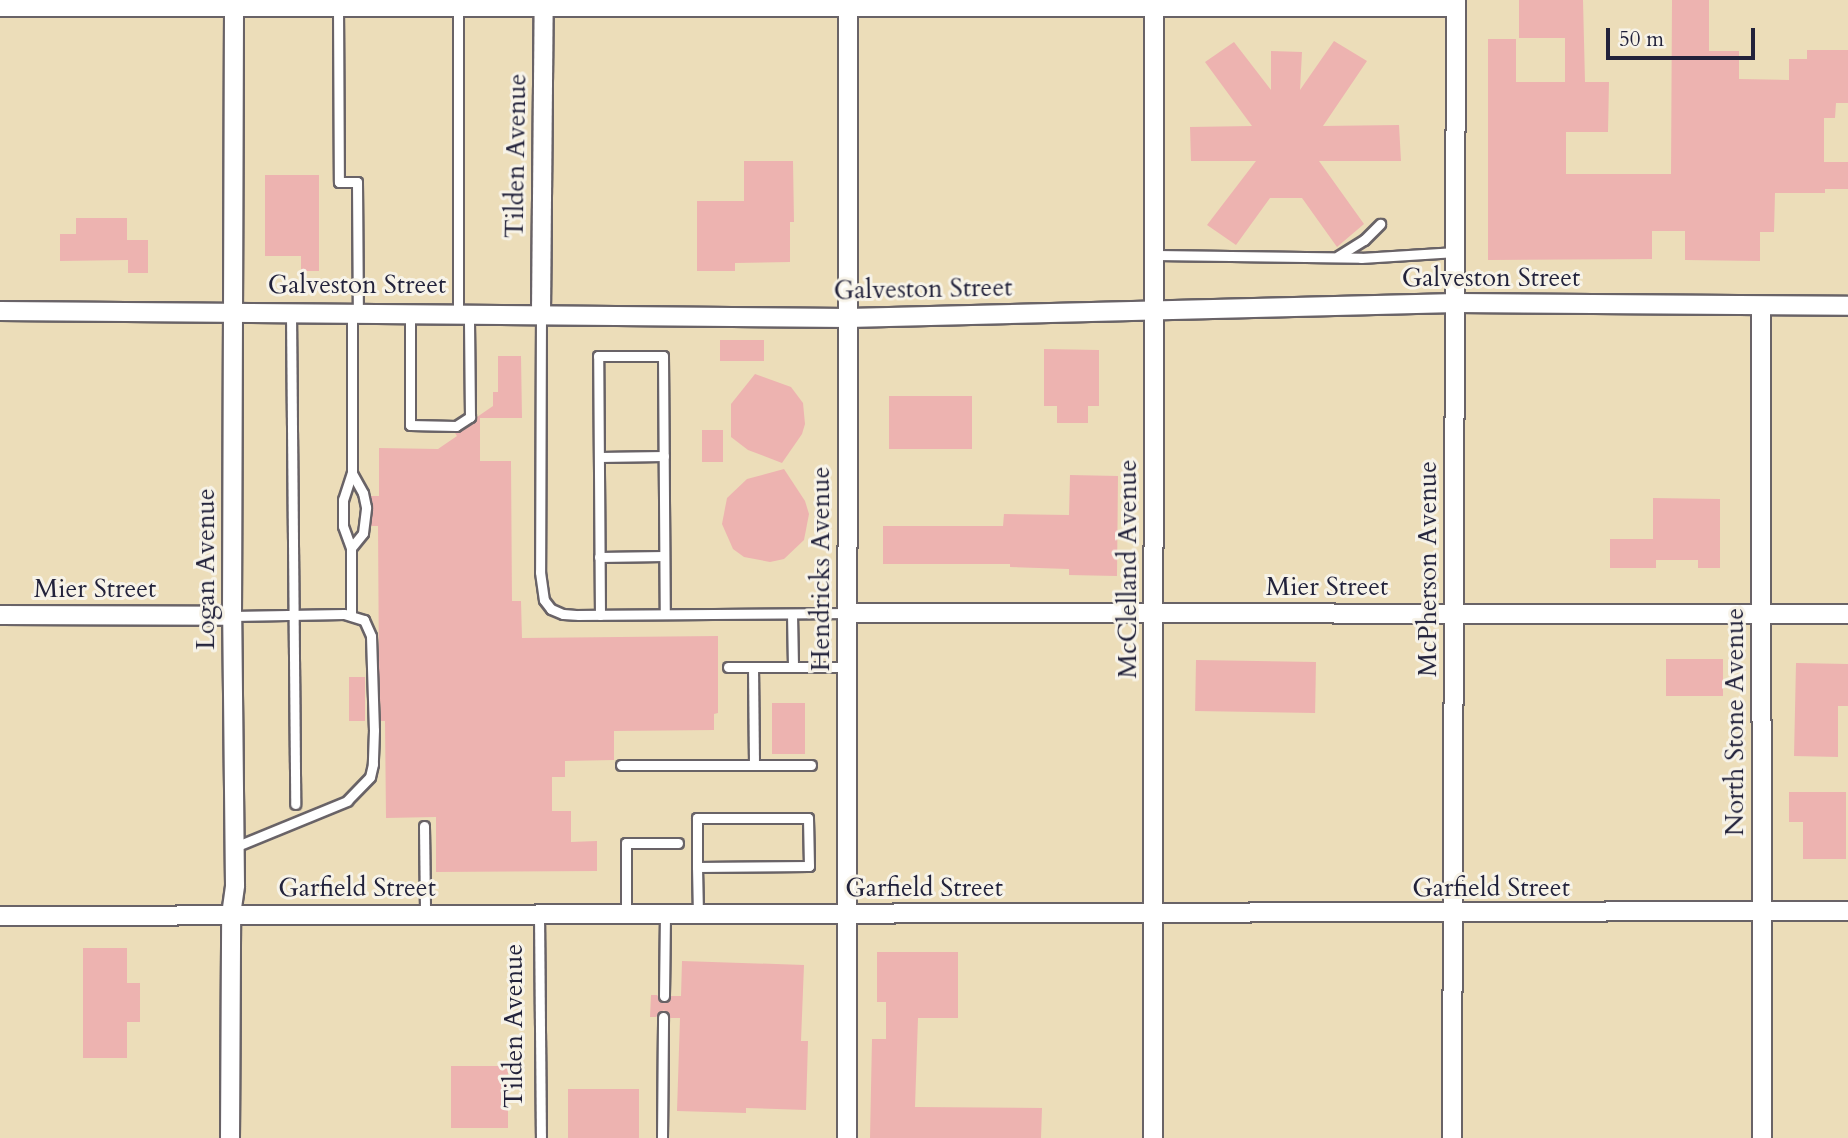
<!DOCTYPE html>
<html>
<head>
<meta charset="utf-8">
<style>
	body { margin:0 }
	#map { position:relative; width:1848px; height:1138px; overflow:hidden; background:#ecddb9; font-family:Cardo,serif }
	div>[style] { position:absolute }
	.building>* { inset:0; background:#edb3b0; transform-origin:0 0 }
	.roads { filter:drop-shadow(2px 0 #696367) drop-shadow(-2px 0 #696367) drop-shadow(0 2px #696367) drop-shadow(0 -2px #696367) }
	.service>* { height:9px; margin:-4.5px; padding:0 4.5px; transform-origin:4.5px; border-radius:4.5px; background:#fff }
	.minor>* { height:18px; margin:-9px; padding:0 9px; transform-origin:9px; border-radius:9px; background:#fff }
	span { translate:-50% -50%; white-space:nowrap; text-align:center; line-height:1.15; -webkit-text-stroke:6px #f7f3e8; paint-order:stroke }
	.street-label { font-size:26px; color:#22223b }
	.scale { position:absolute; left:1606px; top:28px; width:149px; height:32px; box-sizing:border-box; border:4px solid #22223b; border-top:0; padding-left:9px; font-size:21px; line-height:24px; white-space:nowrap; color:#22223b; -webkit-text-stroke:5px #f7f3e8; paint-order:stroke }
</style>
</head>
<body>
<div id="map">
	<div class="building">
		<i style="clip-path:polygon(1519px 0,1583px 0,1585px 82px,1609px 82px,1608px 132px,1566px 132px,1566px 174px,1671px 174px,1672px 0,1709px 0,1709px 51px,1739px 51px,1739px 79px,1789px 80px,1789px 59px,1807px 59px,1807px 50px,1848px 50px,1848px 103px,1836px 103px,1835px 118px,1824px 118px,1824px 162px,1848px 162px,1848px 189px,1825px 189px,1825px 193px,1775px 193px,1774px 232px,1760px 232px,1760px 261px,1685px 260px,1685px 231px,1652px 231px,1652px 259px,1488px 260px,1488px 39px,1516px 39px,1516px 82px,1565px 82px,1565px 38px,1519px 38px)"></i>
		<i style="clip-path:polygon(1334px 41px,1367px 61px,1323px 126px,1399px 125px,1401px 161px,1319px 161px,1364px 224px,1337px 247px,1302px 198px,1270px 198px,1236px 245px,1207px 225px,1256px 161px,1191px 161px,1190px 127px,1252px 126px,1205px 62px,1234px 42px,1271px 90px,1271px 51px,1302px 52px,1300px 90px)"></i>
		<i style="clip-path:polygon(744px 161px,793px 161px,794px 222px,790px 222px,790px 262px,735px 263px,735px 271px,697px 271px,697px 201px,744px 201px)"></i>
		<i style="clip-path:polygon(265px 175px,319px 175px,319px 271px,301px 271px,301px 256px,265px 256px)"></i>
		<i style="clip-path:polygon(76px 218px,127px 218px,127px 240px,148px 240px,148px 273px,128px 273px,128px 260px,60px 261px,60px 234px,76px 234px)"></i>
		<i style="left:720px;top:340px;width:44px;height:21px"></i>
		<i style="clip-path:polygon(1044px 349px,1099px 350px,1099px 406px,1088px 406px,1088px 423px,1057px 423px,1057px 406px,1044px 406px)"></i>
		<i style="clip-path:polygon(498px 356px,521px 356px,522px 418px,480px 418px,480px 461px,511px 461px,512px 601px,521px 601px,522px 638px,718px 636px,718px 713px,714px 714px,714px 730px,614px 731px,614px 760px,565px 761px,565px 777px,552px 777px,552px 811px,571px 811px,571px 842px,597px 841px,597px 871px,436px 872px,436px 817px,386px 818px,385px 721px,381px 721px,379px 677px,378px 526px,371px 526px,371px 496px,379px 496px,379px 448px,438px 449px,457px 436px,455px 433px,474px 423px,477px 417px,493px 406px,493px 392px,498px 392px)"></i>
		<i style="clip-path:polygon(755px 374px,791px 387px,803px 403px,805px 424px,802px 434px,782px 463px,748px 450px,731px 437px,731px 404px)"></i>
		<i style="left:889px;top:396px;width:83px;height:53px"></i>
		<i style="left:702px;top:430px;width:21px;height:32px"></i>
		<i style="clip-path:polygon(784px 469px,805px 501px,809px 514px,804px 540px,784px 559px,770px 562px,744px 557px,733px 549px,722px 524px,727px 498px,747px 479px)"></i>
		<i style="clip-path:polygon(1070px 475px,1118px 476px,1117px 576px,1069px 575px,1069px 569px,1010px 567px,1010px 564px,883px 564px,883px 526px,1003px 526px,1004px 514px,1069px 515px)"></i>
		<i style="clip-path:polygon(1653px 498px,1720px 499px,1720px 568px,1698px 568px,1698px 560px,1656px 560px,1656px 568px,1610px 568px,1610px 539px,1653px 539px)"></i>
		<i style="left:1666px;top:659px;width:57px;height:37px"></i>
		<i style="left:1196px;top:660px;width:120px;height:51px;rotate:1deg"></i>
		<i style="clip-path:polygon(1796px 663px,1848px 664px,1848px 706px,1838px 706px,1838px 757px,1794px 756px)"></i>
		<i style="left:349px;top:677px;width:16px;height:44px"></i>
		<i style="left:772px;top:703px;width:33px;height:51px"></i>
		<i style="clip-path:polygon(1789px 792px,1846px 792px,1846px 859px,1803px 859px,1803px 822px,1789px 822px)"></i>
		<i style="clip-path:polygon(83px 948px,127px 948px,127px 983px,140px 983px,140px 1022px,127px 1022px,127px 1058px,83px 1058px)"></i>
		<i style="clip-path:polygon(877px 952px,958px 952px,958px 1018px,918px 1018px,915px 1107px,1042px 1108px,1041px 1138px,870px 1138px,872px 1039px,886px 1039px,886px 1002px,877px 1002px)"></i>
		<i style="clip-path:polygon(682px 961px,804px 965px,801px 1041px,808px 1041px,806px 1110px,746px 1108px,746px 1113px,677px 1111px,680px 1018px,670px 1018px,664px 1010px,656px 1017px,650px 1017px,651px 995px,657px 995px,663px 1003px,671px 996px,681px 996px)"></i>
		<i style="left:451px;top:1066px;width:57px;height:62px"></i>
		<i style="left:568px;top:1089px;width:71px;height:49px"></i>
	</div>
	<div class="roads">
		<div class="service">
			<i style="left:338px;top:7px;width:175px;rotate:89.7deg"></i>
			<i style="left:339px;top:182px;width:18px"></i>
			<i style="left:357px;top:182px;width:129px;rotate:89.6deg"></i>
			<i style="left:1156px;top:255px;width:205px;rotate:0.8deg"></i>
			<i style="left:1361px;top:258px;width:95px;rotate:-3.6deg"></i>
			<i style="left:1338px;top:256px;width:31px;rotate:-32deg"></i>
			<i style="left:1364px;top:240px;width:23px;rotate:-45deg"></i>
			<i style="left:458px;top:312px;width:305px;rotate:-90deg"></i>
			<i style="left:291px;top:313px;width:491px;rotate:89.5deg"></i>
			<i style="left:541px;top:313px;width:259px;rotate:90.2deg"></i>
			<i style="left:540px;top:572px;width:28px;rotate:82deg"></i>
			<i style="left:544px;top:600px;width:11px;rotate:52deg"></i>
			<i style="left:551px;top:609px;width:13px;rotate:23deg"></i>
			<i style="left:563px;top:614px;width:16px;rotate:4deg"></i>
			<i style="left:579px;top:615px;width:268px;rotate:-0.4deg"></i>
			<i style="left:410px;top:314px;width:111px;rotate:90deg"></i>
			<i style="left:410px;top:425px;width:46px;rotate:1.2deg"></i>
			<i style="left:456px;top:426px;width:17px;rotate:-33deg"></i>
			<i style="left:470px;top:417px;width:103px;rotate:-90.6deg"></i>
			<i style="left:599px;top:457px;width:65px;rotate:-0.9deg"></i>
			<i style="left:351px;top:548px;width:19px;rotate:-51deg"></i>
			<i style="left:363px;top:533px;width:26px;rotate:-83deg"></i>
			<i style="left:366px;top:507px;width:14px;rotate:-102deg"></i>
			<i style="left:363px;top:493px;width:23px;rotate:-119deg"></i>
			<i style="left:599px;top:557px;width:65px;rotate:-0.9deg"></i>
			<i style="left:792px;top:614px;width:53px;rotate:88.9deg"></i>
			<i style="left:351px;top:615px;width:67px;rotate:-90deg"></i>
			<i style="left:351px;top:548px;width:23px;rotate:-110deg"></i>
			<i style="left:343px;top:526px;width:26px;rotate:-90deg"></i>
			<i style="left:343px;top:500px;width:28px;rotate:-72deg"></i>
			<i style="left:352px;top:473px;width:160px;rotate:-90deg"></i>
			<i style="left:600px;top:615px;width:259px;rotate:-90.4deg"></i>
			<i style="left:598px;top:356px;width:65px"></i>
			<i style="left:663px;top:356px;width:258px;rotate:89.6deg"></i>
			<i style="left:232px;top:616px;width:112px;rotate:-1deg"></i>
			<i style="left:344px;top:614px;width:21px;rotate:17deg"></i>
			<i style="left:364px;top:620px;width:17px;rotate:66deg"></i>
			<i style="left:371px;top:636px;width:94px;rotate:88.2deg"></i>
			<i style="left:374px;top:730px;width:34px;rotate:92deg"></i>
			<i style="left:373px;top:764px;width:13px;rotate:103deg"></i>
			<i style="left:370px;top:777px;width:33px;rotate:134deg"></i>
			<i style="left:347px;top:801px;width:121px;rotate:157.7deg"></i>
			<i style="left:728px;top:667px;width:119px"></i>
			<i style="left:753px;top:667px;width:98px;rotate:89.4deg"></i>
			<i style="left:621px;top:765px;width:190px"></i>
			<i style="left:424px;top:826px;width:88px;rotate:89.3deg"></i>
			<i style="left:697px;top:867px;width:112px;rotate:-0.5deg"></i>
			<i style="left:809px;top:866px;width:48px;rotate:-91.2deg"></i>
			<i style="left:808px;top:818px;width:111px;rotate:180deg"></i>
			<i style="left:697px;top:818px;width:49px;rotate:90deg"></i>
			<i style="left:697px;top:867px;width:47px;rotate:88.8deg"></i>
			<i style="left:539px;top:914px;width:224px;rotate:89.5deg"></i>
			<i style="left:626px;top:914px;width:71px;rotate:-90deg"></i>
			<i style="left:626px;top:843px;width:52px"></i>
			<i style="left:664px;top:996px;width:82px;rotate:-89.3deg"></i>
			<i style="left:662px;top:1138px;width:121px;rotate:-89.5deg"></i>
		</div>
		<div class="minor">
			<i style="left:0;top:7px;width:1456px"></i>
			<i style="left:1761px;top:307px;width:831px;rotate:89.93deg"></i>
			<i style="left:0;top:311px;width:848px;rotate:0.47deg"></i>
			<i style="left:848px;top:318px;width:609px;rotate:-1.41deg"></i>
			<i style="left:1457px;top:303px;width:391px;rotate:0.4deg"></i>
			<i style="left:541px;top:313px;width:313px;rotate:-89.5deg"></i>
			<i style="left:847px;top:613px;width:1001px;rotate:0.06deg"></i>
			<i style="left:0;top:615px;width:232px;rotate:0.2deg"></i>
			<i style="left:0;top:916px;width:1848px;rotate:-0.16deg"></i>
			<i style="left:230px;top:1138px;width:223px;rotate:-89.7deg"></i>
			<i style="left:231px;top:915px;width:30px;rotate:-82deg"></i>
			<i style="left:235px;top:885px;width:269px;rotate:-90.6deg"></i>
			<i style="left:232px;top:616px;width:616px;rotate:-89.81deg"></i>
			<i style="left:847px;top:1138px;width:1138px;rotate:-89.95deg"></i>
			<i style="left:1153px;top:1138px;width:1138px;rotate:-89.95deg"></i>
			<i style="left:1452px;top:1138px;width:1138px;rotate:-89.8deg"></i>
		</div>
	</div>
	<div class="street-label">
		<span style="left:516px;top:156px;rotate:-89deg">Tilden Avenue</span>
		<span style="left:1491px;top:278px">Galveston Street</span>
		<span style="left:357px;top:285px">Galveston Street</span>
		<span style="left:923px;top:289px;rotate:-1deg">Galveston Street</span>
		<span style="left:206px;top:569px;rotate:-90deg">Logan Avenue</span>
		<span style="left:821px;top:569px;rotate:-90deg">Hendricks Avenue</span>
		<span style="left:1128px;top:569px;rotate:-90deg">McClelland Avenue</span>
		<span style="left:1428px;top:569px;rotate:-90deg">McPherson Avenue</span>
		<span style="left:1327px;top:587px">Mier Street</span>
		<span style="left:95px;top:589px">Mier Street</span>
		<span style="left:1735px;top:722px;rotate:-90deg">North Stone Avenue</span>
		<span style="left:357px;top:888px">Garfield Street</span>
		<span style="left:924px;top:888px">Garfield Street</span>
		<span style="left:1491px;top:888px">Garfield Street</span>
		<span style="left:514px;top:1026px;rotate:-90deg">Tilden Avenue</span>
	</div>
	<div class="scale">50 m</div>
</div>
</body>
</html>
